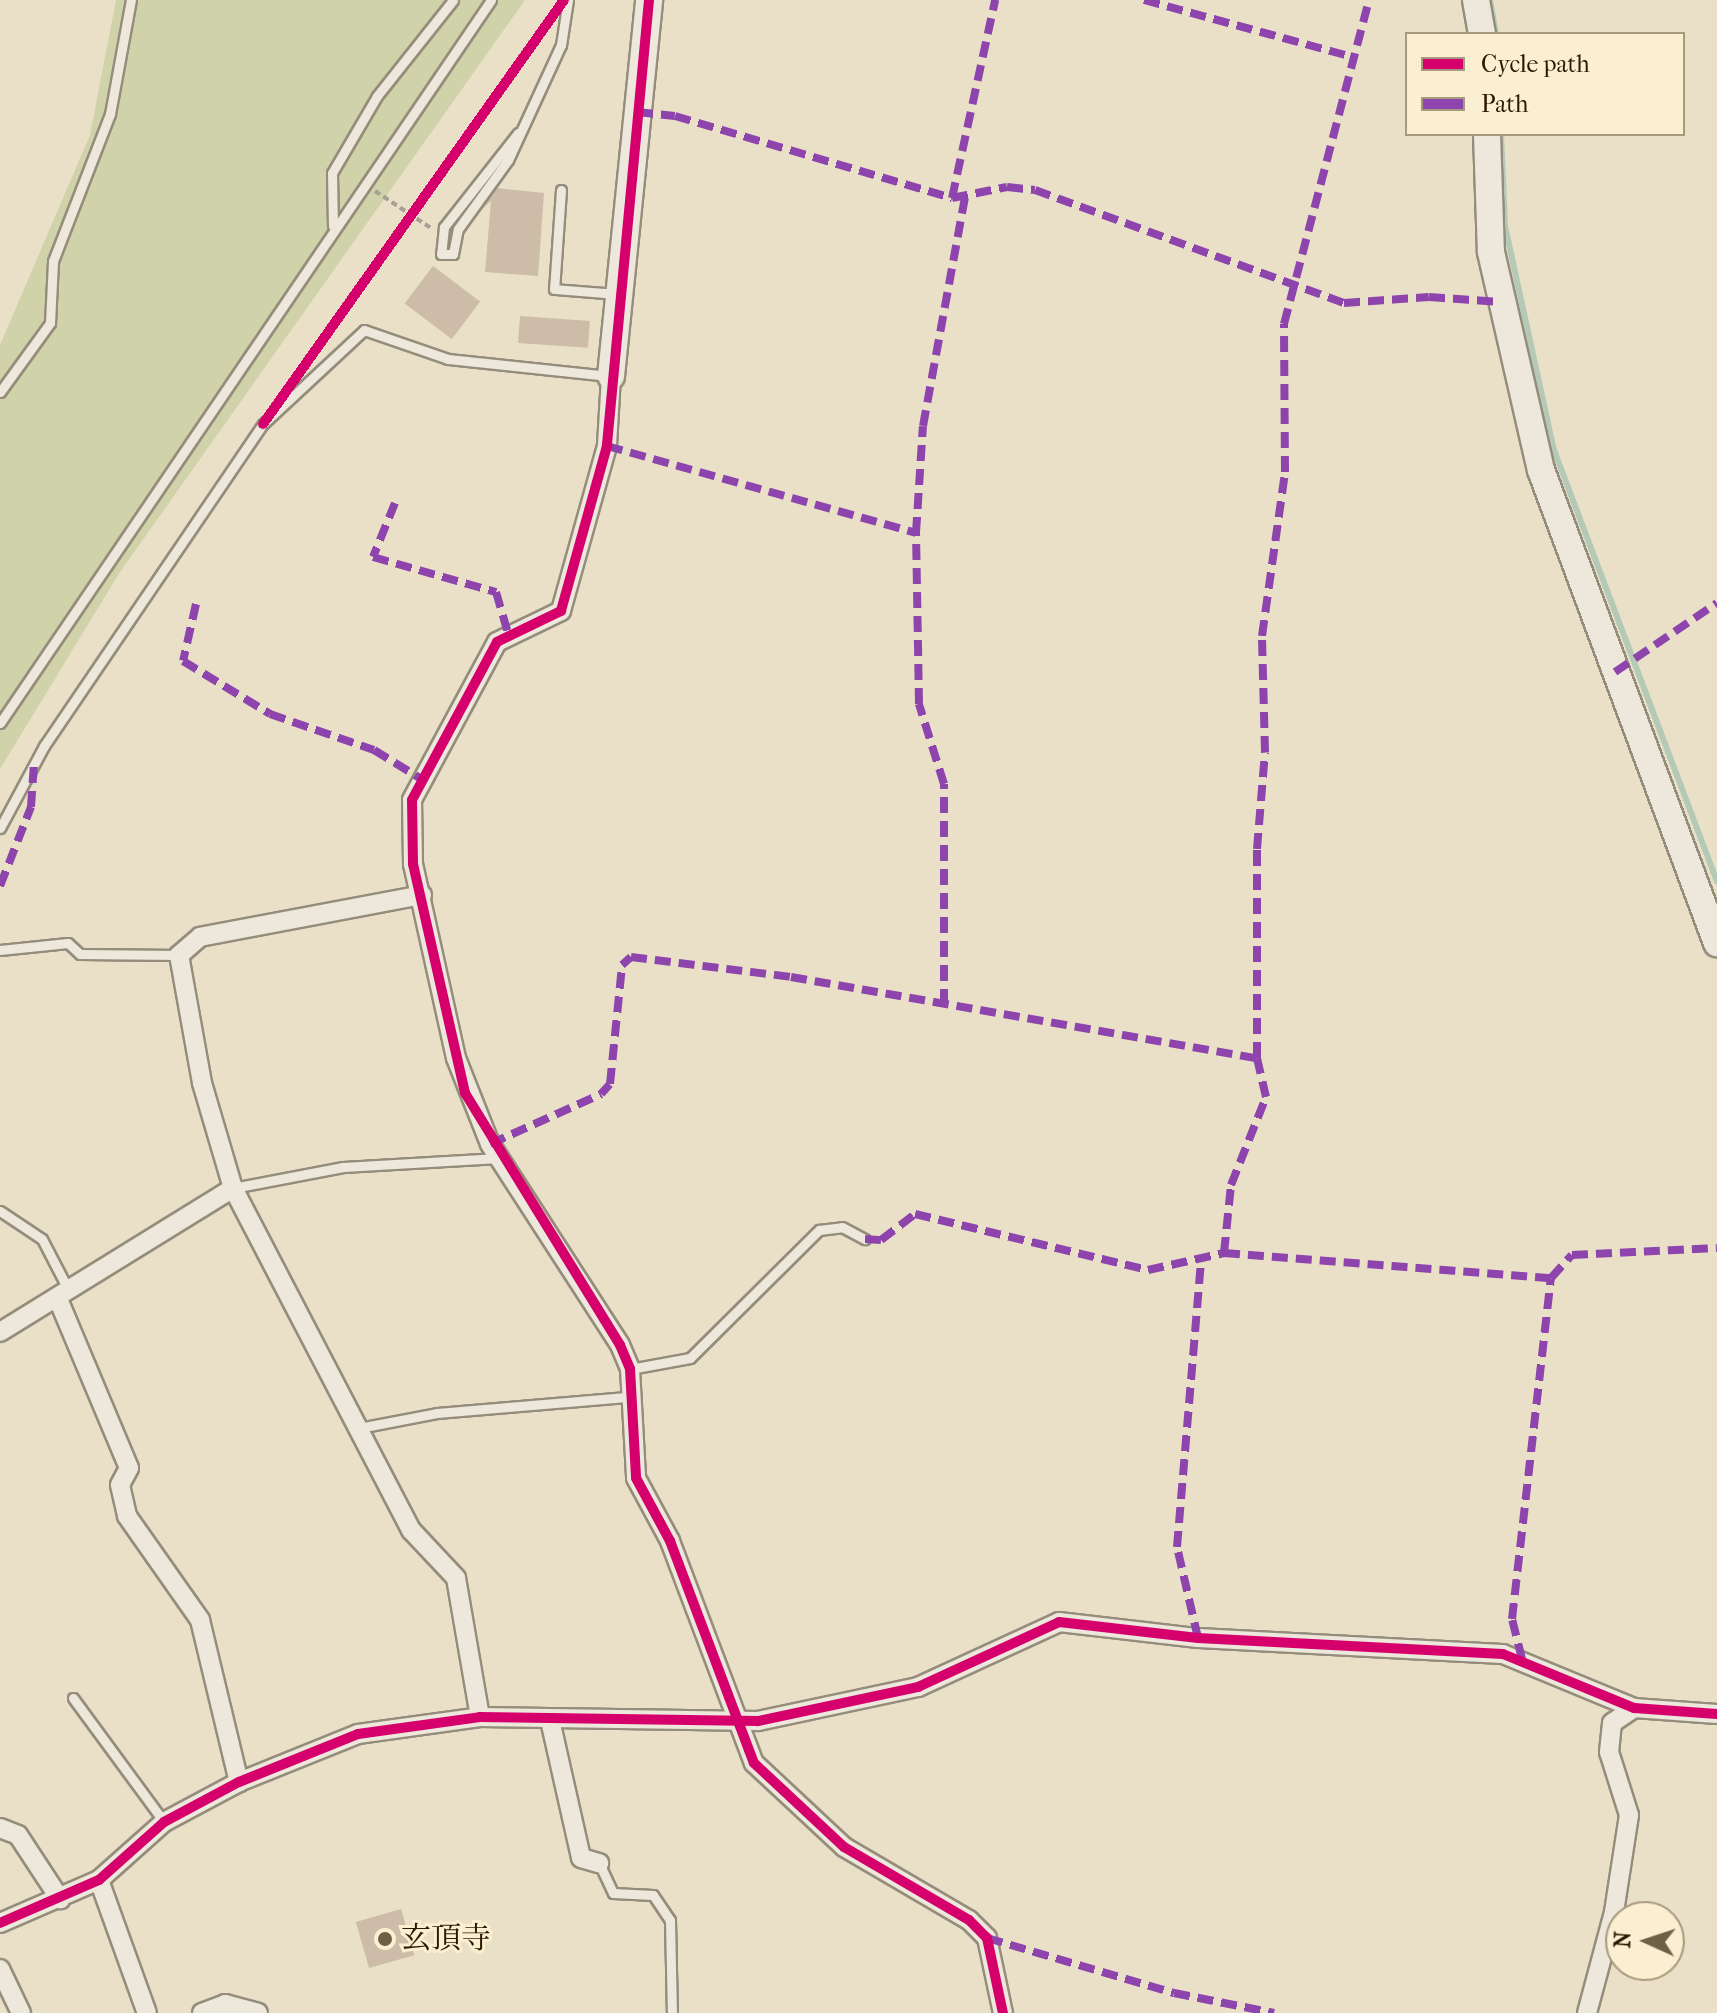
<!DOCTYPE html>
<html>
<head>
<meta charset="utf-8">
<style>
	body { margin:0 }
	#map { position:relative; width:1717px; height:2013px; overflow:hidden; background:#eae0c7; font-family:"IM FELL French Canon","Noto Serif JP",serif }
	div>[style] { position:absolute }
	.green>* { inset:0; background:#d0d2a9 }
	.stream>* { height:6px; margin:-3px; padding:0 3px; transform-origin:3px; border-radius:3px; background:#b5cab6 }
	.building>* { inset:0; background:#ccbca8; transform-origin:0 0 }
	.path>* { height:4px; margin-top:-2px; transform-origin:0; background:repeating-linear-gradient(90deg,#a6a095 0 6px,transparent 0 10px) }
	.roads { filter:drop-shadow(2px 0 #958d7c) drop-shadow(-2px 0 #958d7c) drop-shadow(0 2px #958d7c) drop-shadow(0 -2px #958d7c) }
	.lane>* { height:9px; margin:-4.5px; padding:0 4.5px; transform-origin:4.5px; border-radius:4.5px; background:#ede8db }
	.street>* { height:18px; margin:-9px; padding:0 9px; transform-origin:9px; border-radius:9px; background:#ede8db }
	.secondary>* { height:26px; margin:-13px; padding:0 13px; transform-origin:13px; border-radius:13px; background:#ede8db }
	.quiet>* { height:8px; margin-top:-4px; transform-origin:0; background:repeating-linear-gradient(90deg,#8e44ad 0 16px,transparent 0 24px) }
	.cycleway>* { height:10px; margin:-5px; padding:0 5px; transform-origin:5px; border-radius:5px; background:#d6006c }
	.dots>* { width:22px; height:22px; translate:-50% -50%; box-sizing:border-box; border:4px solid #fbefd1; border-radius:50% }
	span { translate:-50% -50%; white-space:nowrap; text-align:center; line-height:1.15; -webkit-text-stroke:6px #fbefd1; paint-order:stroke }
	.poi-label { font-size:30px; color:#2c1902 }
	.left { translate:0 -50%; text-align:left }
	.legend { position:absolute; left:1405px; top:32px; width:280px; height:104px; box-sizing:border-box; background:#fbefd1; border:2px solid #a8997e; margin:0; padding:10px 14px; list-style:none; font-size:24px; color:#2c1902 }
	.legend li { display:flex; align-items:center; gap:16px; height:40px }
	.legend b { width:40px; border:2px solid #a8997e }
	.north { position:absolute; left:1605px; top:1901px; width:80px; height:80px; box-sizing:border-box; background:#fbefd1; border:2px solid #a8997e; border-radius:50%; rotate:273deg; font-size:22px; font-weight:700; line-height:32px; text-align:center; color:#2c1902 }
	.north::after { content:''; display:block; margin:auto; width:28px; height:36px; background:#6e5f47; clip-path:polygon(50% 0,100% 100%,50% 72%,0 100%) }
</style>
</head>
<body>
<div id="map">
	<div class="green">
		<i style="clip-path:polygon(116px 0,525px 0,120px 572px,0 769px,0 345px,90px 135px)"></i>
	</div>
	<div class="stream">
		<i style="left:1490px;top:0;width:35px;rotate:80deg"></i>
		<i style="left:1501px;top:134px;width:92px;rotate:87.5deg"></i>
		<i style="left:1505px;top:226px;width:229px;rotate:77.7deg"></i>
		<i style="left:1554px;top:450px;width:461px;rotate:69.3deg"></i>
	</div>
	<div class="building">
		<i style="clip-path:polygon(497px 188px,544px 193px,538px 276px,485px 272px,491px 201px,481px 210px)"></i>
		<i style="left:433px;top:266px;width:59px;height:47px;rotate:37deg"></i>
		<i style="left:520px;top:316px;width:70px;height:27px;rotate:4deg"></i>
		<i style="left:401px;top:1909px;width:48px;height:47px;rotate:74deg"></i>
	</div>
	<div class="path">
		<i style="left:375px;top:191px;width:67px;rotate:33.5deg"></i>
	</div>
	<div class="roads">
		<div class="lane">
			<i style="left:518px;top:133px;width:120px;rotate:128.2deg"></i>
			<i style="left:444px;top:227px;width:27px;rotate:96deg"></i>
			<i style="left:441px;top:254px;width:12px"></i>
			<i style="left:453px;top:254px;width:25px;rotate:-79deg"></i>
			<i style="left:458px;top:229px;width:85px;rotate:-54.1deg"></i>
			<i style="left:508px;top:160px;width:127px;rotate:-65.3deg"></i>
			<i style="left:561px;top:45px;width:46px;rotate:-81.2deg"></i>
			<i style="left:561px;top:190px;width:99px;rotate:94deg"></i>
			<i style="left:554px;top:289px;width:62px;rotate:4.6deg"></i>
			<i style="left:333px;top:226px;width:53px;rotate:-91.1deg"></i>
			<i style="left:332px;top:173px;width:89px;rotate:-59.7deg"></i>
			<i style="left:377px;top:96px;width:122px;rotate:-51.6deg"></i>
			<i style="left:0;top:392px;width:85px;rotate:-54.1deg"></i>
			<i style="left:50px;top:323px;width:62px;rotate:-87.2deg"></i>
			<i style="left:53px;top:261px;width:158px;rotate:-68.8deg"></i>
			<i style="left:110px;top:114px;width:116px;rotate:-79.6deg"></i>
			<i style="left:0;top:723px;width:874px;rotate:-55.82deg"></i>
			<i style="left:0;top:828px;width:93px;rotate:-61.8deg"></i>
			<i style="left:44px;top:746px;width:389px;rotate:-55.8deg"></i>
			<i style="left:263px;top:424px;width:138px;rotate:-42.9deg"></i>
			<i style="left:364px;top:330px;width:89px;rotate:19deg"></i>
			<i style="left:448px;top:359px;width:162px;rotate:6deg"></i>
			<i style="left:0;top:950px;width:68px;rotate:-5.9deg"></i>
			<i style="left:68px;top:943px;width:16px;rotate:43deg"></i>
			<i style="left:80px;top:954px;width:99px;rotate:0.6deg"></i>
			<i style="left:233px;top:1188px;width:112px;rotate:-10.8deg"></i>
			<i style="left:343px;top:1167px;width:156px;rotate:-3.3deg"></i>
			<i style="left:0;top:1211px;width:50px;rotate:33.7deg"></i>
			<i style="left:42px;top:1239px;width:59px;rotate:62.6deg"></i>
			<i style="left:630px;top:1369px;width:61px;rotate:-10.4deg"></i>
			<i style="left:690px;top:1358px;width:182px;rotate:-44.8deg"></i>
			<i style="left:819px;top:1230px;width:23px;rotate:-7deg"></i>
			<i style="left:842px;top:1227px;width:26px;rotate:28deg"></i>
			<i style="left:359px;top:1428px;width:79px;rotate:-10.9deg"></i>
			<i style="left:437px;top:1413px;width:193px;rotate:-4.8deg"></i>
			<i style="left:73px;top:1698px;width:154px;rotate:53.7deg"></i>
			<i style="left:599px;top:1863px;width:33px;rotate:65deg"></i>
			<i style="left:613px;top:1893px;width:40px;rotate:2.9deg"></i>
			<i style="left:653px;top:1895px;width:30px;rotate:56deg"></i>
			<i style="left:670px;top:1920px;width:93px;rotate:88.8deg"></i>
		</div>
		<div class="street">
			<i style="left:611px;top:376px;width:70px;rotate:93.3deg"></i>
			<i style="left:607px;top:446px;width:171px;rotate:105.6deg"></i>
			<i style="left:561px;top:611px;width:71px;rotate:154.2deg"></i>
			<i style="left:497px;top:642px;width:179px;rotate:118.3deg"></i>
			<i style="left:412px;top:800px;width:64px;rotate:89.1deg"></i>
			<i style="left:413px;top:864px;width:199px;rotate:77.5deg"></i>
			<i style="left:456px;top:1058px;width:92px;rotate:68.4deg"></i>
			<i style="left:490px;top:1144px;width:239px;rotate:57.1deg"></i>
			<i style="left:620px;top:1345px;width:26px;rotate:67deg"></i>
			<i style="left:630px;top:1369px;width:109px;rotate:86.8deg"></i>
			<i style="left:636px;top:1478px;width:72px;rotate:61.6deg"></i>
			<i style="left:670px;top:1541px;width:237px;rotate:69.3deg"></i>
			<i style="left:754px;top:1763px;width:123px;rotate:43deg"></i>
			<i style="left:844px;top:1847px;width:145px;rotate:30.3deg"></i>
			<i style="left:969px;top:1920px;width:25px;rotate:45deg"></i>
			<i style="left:987px;top:1938px;width:77px;rotate:78deg"></i>
			<i style="left:422px;top:895px;width:226px;rotate:169.3deg"></i>
			<i style="left:200px;top:937px;width:28px;rotate:139deg"></i>
			<i style="left:179px;top:955px;width:130px;rotate:79.8deg"></i>
			<i style="left:202px;top:1083px;width:109px;rotate:73.6deg"></i>
			<i style="left:233px;top:1188px;width:386px;rotate:62.5deg"></i>
			<i style="left:411px;top:1530px;width:66px;rotate:46.8deg"></i>
			<i style="left:456px;top:1578px;width:141px;rotate:80.2deg"></i>
			<i style="left:58px;top:1299px;width:183px;rotate:67.2deg"></i>
			<i style="left:129px;top:1468px;width:19px;rotate:118deg"></i>
			<i style="left:120px;top:1485px;width:32px;rotate:77deg"></i>
			<i style="left:127px;top:1516px;width:127px;rotate:54.9deg"></i>
			<i style="left:200px;top:1620px;width:167px;rotate:76.5deg"></i>
			<i style="left:0;top:1332px;width:274px;rotate:-31.7deg"></i>
			<i style="left:550px;top:1720px;width:141px;rotate:77.3deg"></i>
			<i style="left:581px;top:1858px;width:19px;rotate:16deg"></i>
			<i style="left:0;top:1828px;width:19px;rotate:21deg"></i>
			<i style="left:18px;top:1835px;width:77px;rotate:56.7deg"></i>
			<i style="left:99px;top:1880px;width:141px;rotate:70.2deg"></i>
			<i style="left:0;top:1923px;width:108px;rotate:-23.5deg"></i>
			<i style="left:99px;top:1880px;width:87px;rotate:-41.7deg"></i>
			<i style="left:164px;top:1822px;width:85px;rotate:-28.1deg"></i>
			<i style="left:239px;top:1782px;width:128px;rotate:-22deg"></i>
			<i style="left:358px;top:1734px;width:123px;rotate:-7.9deg"></i>
			<i style="left:480px;top:1717px;width:278px;rotate:0.8deg"></i>
			<i style="left:758px;top:1721px;width:164px;rotate:-12deg"></i>
			<i style="left:918px;top:1687px;width:155px;rotate:-24.7deg"></i>
			<i style="left:1059px;top:1622px;width:140px;rotate:6.6deg"></i>
			<i style="left:1198px;top:1638px;width:305px;rotate:3deg"></i>
			<i style="left:1503px;top:1654px;width:142px;rotate:22.4deg"></i>
			<i style="left:1634px;top:1708px;width:83px;rotate:4.1deg"></i>
			<i style="left:0;top:1969px;width:49px;rotate:64.5deg"></i>
			<i style="left:202px;top:2013px;width:25px;rotate:-21deg"></i>
			<i style="left:225px;top:2004px;width:34px;rotate:15deg"></i>
			<i style="left:1587px;top:2013px;width:105px;rotate:-75deg"></i>
			<i style="left:1614px;top:1912px;width:98px;rotate:-81.2deg"></i>
			<i style="left:1629px;top:1815px;width:66px;rotate:-107.6deg"></i>
			<i style="left:1609px;top:1752px;width:29px;rotate:-84deg"></i>
			<i style="left:1612px;top:1723px;width:27px;rotate:-34deg"></i>
		</div>
		<div class="secondary">
			<i style="left:1476px;top:0;width:35px;rotate:80deg"></i>
			<i style="left:1487px;top:134px;width:118px;rotate:88.1deg"></i>
			<i style="left:1491px;top:252px;width:224px;rotate:77.1deg"></i>
			<i style="left:1541px;top:470px;width:505px;rotate:69.59deg"></i>
			<i style="left:611px;top:376px;width:378px;rotate:-84.2deg"></i>
		</div>
	</div>
	<div class="quiet">
		<i style="left:1144px;top:0;width:217px;rotate:15.3deg"></i>
		<i style="left:637px;top:112px;width:38px;rotate:6deg"></i>
		<i style="left:675px;top:116px;width:289px;rotate:16.5deg"></i>
		<i style="left:952px;top:198px;width:56px;rotate:-11.3deg"></i>
		<i style="left:1007px;top:187px;width:28px;rotate:6deg"></i>
		<i style="left:1035px;top:190px;width:329px;rotate:20.1deg"></i>
		<i style="left:1344px;top:303px;width:85px;rotate:-4deg"></i>
		<i style="left:1429px;top:297px;width:72px;rotate:4deg"></i>
		<i style="left:952px;top:198px;width:203px;rotate:-77.7deg"></i>
		<i style="left:607px;top:446px;width:321px;rotate:15.7deg"></i>
		<i style="left:395px;top:503px;width:58px;rotate:112.2deg"></i>
		<i style="left:373px;top:557px;width:128px;rotate:15.9deg"></i>
		<i style="left:496px;top:592px;width:43px;rotate:73.7deg"></i>
		<i style="left:196px;top:604px;width:58px;rotate:102.8deg"></i>
		<i style="left:183px;top:661px;width:102px;rotate:31.3deg"></i>
		<i style="left:270px;top:714px;width:110px;rotate:19.1deg"></i>
		<i style="left:374px;top:750px;width:57px;rotate:31.5deg"></i>
		<i style="left:1615px;top:672px;width:123px;rotate:-34.1deg"></i>
		<i style="left:0;top:886px;width:85px;rotate:-68.6deg"></i>
		<i style="left:31px;top:807px;width:44px;rotate:-86.1deg"></i>
		<i style="left:944px;top:1005px;width:221px;rotate:-90deg"></i>
		<i style="left:944px;top:784px;width:84px;rotate:-107.4deg"></i>
		<i style="left:919px;top:704px;width:171px;rotate:-91deg"></i>
		<i style="left:916px;top:533px;width:107px;rotate:-86.3deg"></i>
		<i style="left:923px;top:426px;width:233px;rotate:-79.6deg"></i>
		<i style="left:490px;top:1144px;width:122px;rotate:-24.2deg"></i>
		<i style="left:601px;top:1094px;width:13px;rotate:-48deg"></i>
		<i style="left:610px;top:1084px;width:120px;rotate:-84.2deg"></i>
		<i style="left:622px;top:965px;width:12px;rotate:-42deg"></i>
		<i style="left:631px;top:957px;width:161px;rotate:7.1deg"></i>
		<i style="left:791px;top:977px;width:473px;rotate:9.9deg"></i>
		<i style="left:865px;top:1239px;width:16px;rotate:4deg"></i>
		<i style="left:881px;top:1240px;width:43px;rotate:-37.4deg"></i>
		<i style="left:915px;top:1214px;width:240px;rotate:13.5deg"></i>
		<i style="left:1148px;top:1270px;width:78px;rotate:-12.6deg"></i>
		<i style="left:1224px;top:1253px;width:328px;rotate:4.4deg"></i>
		<i style="left:1224px;top:1253px;width:68px;rotate:-84.1deg"></i>
		<i style="left:1231px;top:1185px;width:95px;rotate:-68.3deg"></i>
		<i style="left:1266px;top:1097px;width:40px;rotate:-103deg"></i>
		<i style="left:1257px;top:1058px;width:209px;rotate:-90deg"></i>
		<i style="left:1257px;top:849px;width:97px;rotate:-85.3deg"></i>
		<i style="left:1265px;top:752px;width:116px;rotate:-91.5deg"></i>
		<i style="left:1262px;top:636px;width:166px;rotate:-82deg"></i>
		<i style="left:1285px;top:472px;width:148px;rotate:-90.4deg"></i>
		<i style="left:1284px;top:324px;width:335px;rotate:-75.3deg"></i>
		<i style="left:1198px;top:1638px;width:93px;rotate:-103deg"></i>
		<i style="left:1177px;top:1547px;width:287px;rotate:-85.2deg"></i>
		<i style="left:1522px;top:1659px;width:41px;rotate:-104deg"></i>
		<i style="left:1512px;top:1619px;width:343px;rotate:-83.5deg"></i>
		<i style="left:1551px;top:1278px;width:31px;rotate:-48deg"></i>
		<i style="left:1572px;top:1255px;width:145px;rotate:-2.8deg"></i>
		<i style="left:987px;top:1938px;width:195px;rotate:16.4deg"></i>
		<i style="left:1174px;top:1993px;width:102px;rotate:11.3deg"></i>
	</div>
	<div class="cycleway">
		<i style="left:649px;top:0;width:448px;rotate:95.4deg"></i>
		<i style="left:607px;top:446px;width:171px;rotate:105.6deg"></i>
		<i style="left:561px;top:611px;width:71px;rotate:154.2deg"></i>
		<i style="left:497px;top:642px;width:179px;rotate:118.3deg"></i>
		<i style="left:412px;top:800px;width:64px;rotate:89.1deg"></i>
		<i style="left:413px;top:864px;width:235px;rotate:77.2deg"></i>
		<i style="left:465px;top:1093px;width:296px;rotate:58.4deg"></i>
		<i style="left:620px;top:1345px;width:26px;rotate:67deg"></i>
		<i style="left:630px;top:1369px;width:109px;rotate:86.8deg"></i>
		<i style="left:636px;top:1478px;width:72px;rotate:61.6deg"></i>
		<i style="left:670px;top:1541px;width:237px;rotate:69.3deg"></i>
		<i style="left:754px;top:1763px;width:123px;rotate:43deg"></i>
		<i style="left:844px;top:1847px;width:145px;rotate:30.3deg"></i>
		<i style="left:969px;top:1920px;width:25px;rotate:45deg"></i>
		<i style="left:987px;top:1938px;width:77px;rotate:78deg"></i>
		<i style="left:263px;top:424px;width:520px;rotate:-54.63deg"></i>
		<i style="left:0;top:1923px;width:108px;rotate:-23.5deg"></i>
		<i style="left:99px;top:1880px;width:87px;rotate:-41.7deg"></i>
		<i style="left:164px;top:1822px;width:85px;rotate:-28.1deg"></i>
		<i style="left:239px;top:1782px;width:128px;rotate:-22deg"></i>
		<i style="left:358px;top:1734px;width:123px;rotate:-7.9deg"></i>
		<i style="left:480px;top:1717px;width:278px;rotate:0.8deg"></i>
		<i style="left:758px;top:1721px;width:164px;rotate:-12deg"></i>
		<i style="left:918px;top:1687px;width:155px;rotate:-24.7deg"></i>
		<i style="left:1059px;top:1622px;width:140px;rotate:6.6deg"></i>
		<i style="left:1198px;top:1638px;width:305px;rotate:3deg"></i>
		<i style="left:1503px;top:1654px;width:142px;rotate:22.4deg"></i>
		<i style="left:1634px;top:1708px;width:83px;rotate:4.1deg"></i>
	</div>
	<div class="dots">
		<i style="left:385px;top:1939px;background:#6e5f47"></i>
	</div>
	<div class="poi-label">
		<span class="left" style="left:401px;top:1939px">玄頂寺</span>
	</div>
	<ul class="legend">
	<li><b style="height:10px;background:#d6006c"></b>Cycle path</li>
	<li><b style="height:10px;background:#8e44ad"></b>Path</li>
	</ul>
	<div class="north">N</div>
</div>
</body>
</html>
